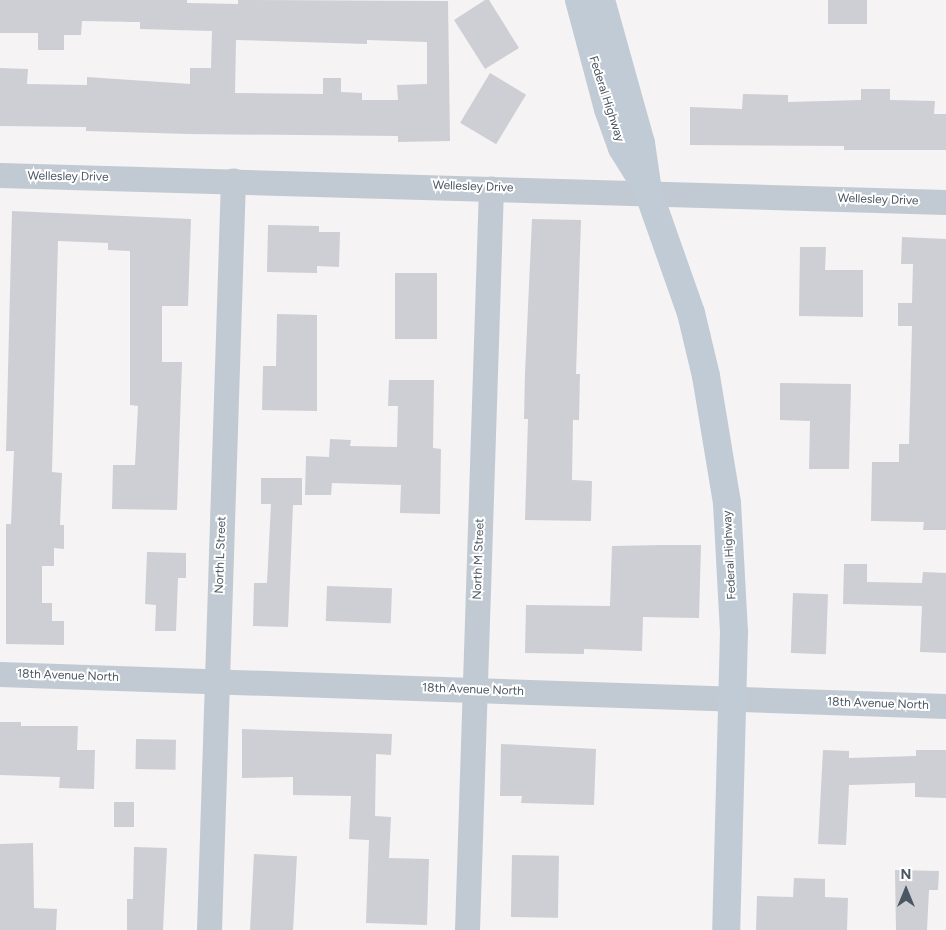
<!DOCTYPE html>
<html>
<head>
<meta charset="utf-8">
<style>
	body { margin:0 }
	#map { position:relative; width:946px; height:930px; overflow:hidden; background:#f5f3f3; font-family:Figtree,sans-serif }
	div>[style] { position:absolute }
	.building>* { inset:0; background:#cdcfd5; transform-origin:0 0 }
	.street>* { height:25px; margin:-12.5px; padding:0 12.5px; transform-origin:12.5px; border-radius:12.5px; background:#c1cad2 }
	.secondary>* { height:28px; margin:-14px; padding:0 14px; transform-origin:14px; border-radius:14px; background:#c1cbd6 }
	span { translate:-50% -50%; white-space:nowrap; text-align:center; line-height:1.15; -webkit-text-stroke:4px #fff; paint-order:stroke }
	.street-label { font-size:12px; color:#4a5661 }
	.north { position:absolute; left:881px; top:865px; width:50px; height:50px; -webkit-text-stroke:4px #fff; paint-order:stroke; rotate:0deg; font-size:14px; font-weight:700; line-height:20px; text-align:center; color:#4a5661 }
	.north::after { content:''; display:block; margin:auto; width:18px; height:22px; background:#4a5661; clip-path:polygon(50% 0,100% 100%,50% 72%,0 100%) }
</style>
</head>
<body>
<div id="map">
	<div class="building">
		<i style="clip-path:polygon(evenodd,0 0,187px 0,187px 3px,238px 4px,238px 0,448px 1px,450px 141px,398px 142px,398px 136px,189px 134px,86px 131px,86px 127px,0 126px,0 68px,28px 69px,27px 84px,87px 85px,87px 77px,190px 84px,190px 68px,211px 68px,212px 31px,140px 29px,140px 22px,82px 21px,81px 35px,64px 35px,64px 50px,38px 50px,38px 33px,0 33px,0 0,236px 40px,367px 44px,367px 40px,427px 42px,427px 84px,397px 85px,398px 100px,362px 100px,362px 93px,341px 92px,341px 78px,323px 78px,323px 94px,235px 93px,236px 40px)"></i>
		<i style="clip-path:polygon(485px 0,489px 0,519px 48px,485px 69px,454px 20px)"></i>
		<i style="left:828px;top:0;width:39px;height:24px"></i>
		<i style="left:490px;top:73px;width:42px;height:58px;rotate:31deg"></i>
		<i style="clip-path:polygon(861px 89px,890px 89px,890px 100px,935px 101px,934px 114px,946px 114px,946px 150px,844px 150px,844px 146px,690px 145px,690px 107px,742px 109px,743px 94px,788px 95px,788px 102px,861px 100px)"></i>
		<i style="clip-path:polygon(12px 211px,191px 219px,188px 306px,162px 306px,162px 362px,182px 362px,177px 510px,112px 509px,113px 465px,135px 465px,138px 406px,130px 405px,130px 251px,108px 250px,108px 243px,58px 241px,52px 472px,62px 473px,60px 525px,64px 525px,64px 549px,54px 548px,54px 566px,42px 566px,42px 603px,52px 603px,52px 621px,64px 621px,64px 645px,6px 644px,6px 524px,11px 524px,14px 451px,6px 451px)"></i>
		<i style="clip-path:polygon(532px 219px,581px 220px,576px 374px,580px 374px,579px 420px,573px 420px,572px 480px,592px 481px,591px 521px,525px 520px,528px 419px,524px 419px,525px 373px)"></i>
		<i style="clip-path:polygon(268px 225px,319px 226px,319px 232px,340px 232px,339px 267px,317px 266px,317px 273px,267px 272px)"></i>
		<i style="clip-path:polygon(902px 237px,946px 239px,946px 530px,923px 530px,924px 522px,871px 521px,872px 462px,899px 462px,899px 444px,909px 444px,912px 326px,898px 326px,898px 303px,912px 303px,913px 264px,901px 264px)"></i>
		<i style="clip-path:polygon(800px 247px,826px 247px,825px 270px,863px 270px,863px 317px,799px 316px)"></i>
		<i style="left:395px;top:273px;width:42px;height:66px"></i>
		<i style="clip-path:polygon(277px 314px,317px 315px,317px 411px,262px 410px,263px 366px,276px 366px)"></i>
		<i style="clip-path:polygon(389px 380px,434px 380px,433px 448px,441px 449px,440px 514px,400px 513px,401px 485px,332px 483px,331px 495px,305px 495px,306px 456px,329px 457px,330px 439px,351px 440px,350px 446px,397px 447px,398px 406px,388px 406px)"></i>
		<i style="clip-path:polygon(780px 383px,851px 384px,849px 469px,809px 469px,810px 421px,780px 420px)"></i>
		<i style="clip-path:polygon(261px 478px,302px 478px,302px 505px,293px 505px,288px 627px,253px 626px,254px 583px,267px 583px,271px 504px,261px 504px)"></i>
		<i style="clip-path:polygon(662px 545px,701px 545px,699px 618px,643px 617px,642px 651px,584px 649px,584px 654px,525px 653px,526px 605px,610px 606px,612px 546px)"></i>
		<i style="clip-path:polygon(147px 552px,186px 553px,186px 578px,178px 578px,176px 631px,155px 631px,156px 605px,145px 604px)"></i>
		<i style="clip-path:polygon(844px 564px,867px 564px,867px 582px,922px 583px,923px 572px,946px 573px,946px 653px,920px 652px,922px 606px,843px 604px)"></i>
		<i style="left:327px;top:586px;width:65px;height:35px;rotate:2deg"></i>
		<i style="left:793px;top:593px;width:35px;height:60px;rotate:2deg"></i>
		<i style="clip-path:polygon(0 722px,21px 722px,21px 726px,78px 726px,77px 750px,95px 750px,94px 789px,59px 788px,60px 777px,0 775px)"></i>
		<i style="clip-path:polygon(242px 729px,392px 734px,391px 755px,376px 754px,375px 816px,391px 817px,389px 858px,429px 859px,427px 925px,366px 923px,369px 840px,349px 839px,351px 796px,293px 795px,293px 777px,242px 778px)"></i>
		<i style="left:136px;top:739px;width:40px;height:30px;rotate:1deg"></i>
		<i style="clip-path:polygon(501px 744px,596px 749px,594px 805px,521px 803px,522px 796px,500px 796px)"></i>
		<i style="clip-path:polygon(823px 750px,849px 751px,849px 758px,916px 756px,916px 750px,946px 750px,946px 798px,915px 797px,915px 783px,849px 785px,846px 845px,818px 844px)"></i>
		<i style="left:114px;top:802px;width:20px;height:25px"></i>
		<i style="clip-path:polygon(33px 843px,34px 908px,57px 909px,56px 930px,0 930px,0 844px)"></i>
		<i style="clip-path:polygon(134px 847px,167px 848px,163px 930px,127px 930px,127px 899px,133px 899px)"></i>
		<i style="left:254px;top:854px;width:43px;height:76px;rotate:3deg"></i>
		<i style="left:512px;top:855px;width:47px;height:62px;rotate:1deg"></i>
		<i style="clip-path:polygon(895px 870px,939px 871px,938px 890px,929px 890px,927px 930px,896px 930px)"></i>
		<i style="clip-path:polygon(794px 878px,825px 879px,825px 897px,848px 898px,847px 930px,756px 930px,757px 896px,793px 897px)"></i>
	</div>
	<div class="street">
		<i style="left:0;top:175px;width:946px;rotate:1.63deg"></i>
		<i style="left:0;top:674px;width:947px;rotate:1.94deg"></i>
		<i style="left:209px;top:930px;width:750px;rotate:-88.17deg"></i>
		<i style="left:467px;top:930px;width:742px;rotate:-88.15deg"></i>
	</div>
	<div class="secondary">
		<i style="left:579px;top:0;width:113px;rotate:75.1deg"></i>
		<i style="left:608px;top:109px;width:41px;rotate:70.3deg"></i>
		<i style="left:622px;top:148px;width:36px;rotate:58deg"></i>
		<i style="left:601px;top:0;width:148px;rotate:74.4deg"></i>
		<i style="left:641px;top:143px;width:49px;rotate:81.7deg"></i>
		<i style="left:648px;top:191px;width:129px;rotate:70.6deg"></i>
		<i style="left:691px;top:313px;width:65px;rotate:76.6deg"></i>
		<i style="left:706px;top:376px;width:129px;rotate:80.6deg"></i>
		<i style="left:727px;top:503px;width:129px;rotate:86.9deg"></i>
		<i style="left:734px;top:632px;width:298px;rotate:91.5deg"></i>
	</div>
	<div class="street-label">
		<span style="left:606px;top:99px;rotate:72deg">Federal Highway</span>
		<span style="left:68px;top:177px;rotate:1deg">Wellesley Drive</span>
		<span style="left:473px;top:187px;rotate:2deg">Wellesley Drive</span>
		<span style="left:878px;top:200px;rotate:2deg">Wellesley Drive</span>
		<span style="left:221px;top:555px;rotate:-88deg">North L Street</span>
		<span style="left:730px;top:555px;rotate:-93deg">Federal Highway</span>
		<span style="left:479px;top:559px;rotate:-88deg">North M Street</span>
		<span style="left:68px;top:676px;rotate:2deg">18th Avenue North</span>
		<span style="left:473px;top:690px;rotate:2deg">18th Avenue North</span>
		<span style="left:878px;top:704px;rotate:2deg">18th Avenue North</span>
	</div>
	<div class="north">N</div>
</div>
</body>
</html>
